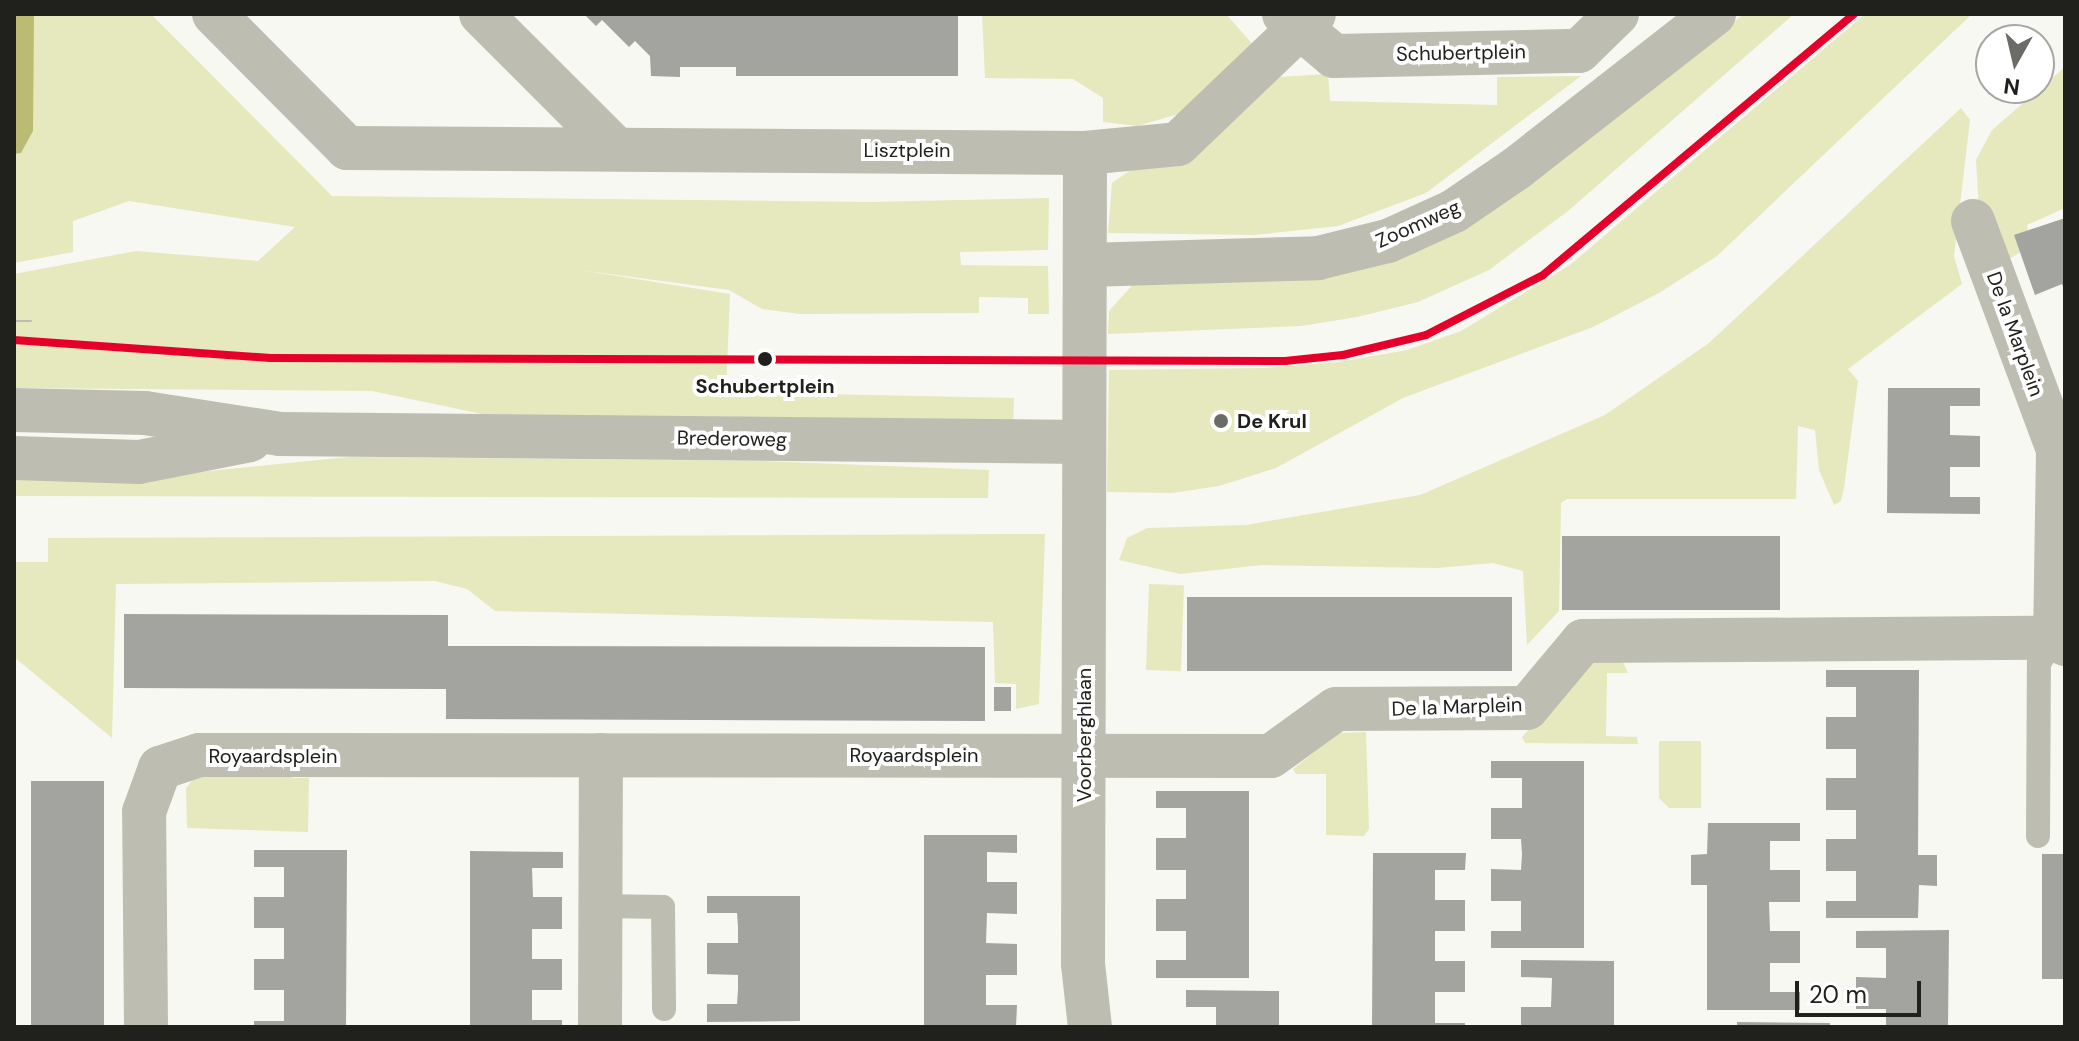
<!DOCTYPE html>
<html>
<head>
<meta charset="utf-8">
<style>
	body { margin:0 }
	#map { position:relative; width:2079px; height:1041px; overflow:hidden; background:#f7f8f2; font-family:"DM Sans",sans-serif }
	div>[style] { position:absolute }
	.green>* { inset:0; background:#e6e8be; transform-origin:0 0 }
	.water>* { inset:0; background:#bbbb73 }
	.building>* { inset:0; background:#a3a4a0; transform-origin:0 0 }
	.lane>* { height:24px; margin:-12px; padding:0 12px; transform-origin:12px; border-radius:12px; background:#bdbeb1 }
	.street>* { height:44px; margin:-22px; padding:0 22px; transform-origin:22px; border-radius:22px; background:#bdbeb1 }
	.tram>* { height:2px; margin:-1px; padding:0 1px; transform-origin:1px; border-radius:1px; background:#bcbcb4 }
	.tram-1>* { height:8px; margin:-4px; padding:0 4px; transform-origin:4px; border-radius:4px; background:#e4002b }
	.dots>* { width:22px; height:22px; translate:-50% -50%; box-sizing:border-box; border:4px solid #fff; border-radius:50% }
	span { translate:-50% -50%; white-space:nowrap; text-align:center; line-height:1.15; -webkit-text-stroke:8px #fff; paint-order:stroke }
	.street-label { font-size:20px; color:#20201d }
	.stop-label { font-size:20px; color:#20201d; font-weight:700 }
	.poi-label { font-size:20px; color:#20201d; font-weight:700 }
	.left { translate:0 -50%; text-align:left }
	.frame { position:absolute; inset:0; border:16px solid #20201d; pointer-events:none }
	.north { position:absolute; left:1975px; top:24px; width:80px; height:80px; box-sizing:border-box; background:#fff; border:2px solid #a6a6a5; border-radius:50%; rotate:188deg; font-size:22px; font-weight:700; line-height:32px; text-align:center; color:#20201d }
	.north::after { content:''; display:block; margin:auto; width:28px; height:36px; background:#6b6c68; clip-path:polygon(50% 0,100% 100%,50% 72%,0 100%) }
	.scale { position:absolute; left:1795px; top:981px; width:126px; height:36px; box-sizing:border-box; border:4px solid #20201d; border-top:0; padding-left:10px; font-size:24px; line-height:28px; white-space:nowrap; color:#20201d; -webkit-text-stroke:6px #fff; paint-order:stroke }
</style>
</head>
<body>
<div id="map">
	<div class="green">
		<i style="clip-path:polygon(33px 14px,151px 14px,332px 196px,869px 202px,1049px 198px,1048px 250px,960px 252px,961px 265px,1048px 266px,1049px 314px,1028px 314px,1028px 298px,979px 297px,979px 313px,800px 314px,762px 309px,729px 290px,580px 270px,730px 294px,726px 392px,1014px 398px,1013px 430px,482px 414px,372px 391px,14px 388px,14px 274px,136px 251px,258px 261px,295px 227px,129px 201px,73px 221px,73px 252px,14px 263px,14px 154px,21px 153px,33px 130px)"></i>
		<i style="clip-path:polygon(982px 14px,1226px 14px,1254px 46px,1189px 111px,1137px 126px,1103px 122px,1103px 98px,1073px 79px,985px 78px)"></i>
		<i style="clip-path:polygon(1744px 14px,1794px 14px,1568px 211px,1489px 270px,1418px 302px,1357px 317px,1301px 326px,1108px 334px,1109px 311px,1136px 281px,1521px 186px)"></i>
		<i style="clip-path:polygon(1865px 14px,1972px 14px,1717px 256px,1659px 293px,1593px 327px,1403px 398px,1276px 468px,1219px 486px,1172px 493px,1107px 492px,1109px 370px,1265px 368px,1339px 362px,1407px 350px,1461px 331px,1570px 265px)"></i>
		<i style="clip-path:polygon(2065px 67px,2065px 208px,2027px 225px,2030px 246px,1990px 271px,1982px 258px,1976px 160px,1992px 130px)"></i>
		<i style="clip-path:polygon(1328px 74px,1330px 101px,1497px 105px,1497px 77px,1581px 76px,1426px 193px,1338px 226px,1255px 235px,1108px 233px,1112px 183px,1135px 167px,1201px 151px,1278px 77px)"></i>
		<i style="clip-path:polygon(1961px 108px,1970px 120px,1954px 256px,1962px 284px,1848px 369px,1858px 381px,1844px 488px,1841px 501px,1834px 505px,1819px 470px,1815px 430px,1798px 426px,1796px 499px,1567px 499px,1561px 503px,1559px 611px,1527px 645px,1523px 571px,1493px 563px,1437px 568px,1262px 565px,1180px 574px,1119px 560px,1127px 538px,1147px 528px,1246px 525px,1420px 495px,1605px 415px,1709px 343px)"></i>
		<i style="clip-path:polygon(348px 457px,762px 461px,989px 470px,988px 498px,14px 496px,14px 472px,179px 474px)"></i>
		<i style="clip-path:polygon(1045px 534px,1039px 704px,1016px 709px,1016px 684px,995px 683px,993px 622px,495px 611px,467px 589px,435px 581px,116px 584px,112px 738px,14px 657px,14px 562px,48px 562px,48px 538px)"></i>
		<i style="left:1149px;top:584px;width:35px;height:86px;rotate:2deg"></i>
		<i style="clip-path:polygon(1595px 659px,1622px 660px,1628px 673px,1607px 673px,1606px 736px,1637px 737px,1638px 744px,1525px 743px,1522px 737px)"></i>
		<i style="clip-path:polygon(1366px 732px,1369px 829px,1364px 836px,1326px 835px,1326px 774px,1296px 774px,1293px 769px,1338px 733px)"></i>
		<i style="clip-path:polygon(1659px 741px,1701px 741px,1701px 808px,1669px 808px,1659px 798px)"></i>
		<i style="clip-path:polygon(201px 770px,292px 770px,292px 778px,309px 778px,308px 832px,187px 828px,186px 788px)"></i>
	</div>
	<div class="water">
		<i style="clip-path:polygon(14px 14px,34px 15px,33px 131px,21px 153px,14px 154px)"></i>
	</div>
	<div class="building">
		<i style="clip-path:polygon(584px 14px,958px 14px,958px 76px,736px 76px,736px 67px,680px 67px,680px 77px,651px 76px,650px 56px,635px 41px,629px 47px,602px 20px,596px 26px)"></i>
		<i style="clip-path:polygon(2065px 218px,2065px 293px,2062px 284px,2035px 295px,2014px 235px)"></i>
		<i style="clip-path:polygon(1888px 388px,1980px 388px,1980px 406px,1950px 406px,1950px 435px,1980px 436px,1980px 467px,1950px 467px,1950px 497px,1980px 497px,1980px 514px,1887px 513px)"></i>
		<i style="left:1562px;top:536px;width:218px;height:74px"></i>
		<i style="left:1187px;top:597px;width:325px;height:74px"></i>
		<i style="clip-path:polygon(124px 614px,448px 615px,448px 646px,985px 647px,985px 721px,446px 719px,446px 689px,124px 688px)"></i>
		<i style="clip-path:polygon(1826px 670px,1919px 670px,1918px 855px,1937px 855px,1937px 886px,1919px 885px,1918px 918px,1826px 918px,1826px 901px,1856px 901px,1856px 871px,1826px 871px,1826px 839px,1856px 839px,1856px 810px,1826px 810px,1826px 778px,1856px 778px,1856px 749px,1826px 749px,1826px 717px,1856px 717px,1856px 687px,1826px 687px)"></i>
		<i style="left:994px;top:687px;width:17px;height:24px"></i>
		<i style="clip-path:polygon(1491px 761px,1584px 761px,1584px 948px,1491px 948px,1491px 931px,1521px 931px,1521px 901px,1491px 901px,1491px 869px,1521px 870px,1522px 854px,1521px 839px,1491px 839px,1491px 808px,1522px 808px,1522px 778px,1491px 778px)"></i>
		<i style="left:31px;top:781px;width:73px;height:246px"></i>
		<i style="clip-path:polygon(1156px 791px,1249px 791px,1249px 978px,1156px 978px,1156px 960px,1186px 960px,1186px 931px,1156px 931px,1156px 899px,1186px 899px,1186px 870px,1156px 870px,1156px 838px,1186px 838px,1186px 808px,1156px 808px)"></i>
		<i style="clip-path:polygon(1708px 823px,1800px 823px,1800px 841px,1770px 841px,1770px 870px,1800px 870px,1800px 902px,1769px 902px,1770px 931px,1800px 931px,1800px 963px,1770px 963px,1770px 992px,1800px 992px,1800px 1010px,1707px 1010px,1707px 885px,1691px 885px,1691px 855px,1707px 854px)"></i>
		<i style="clip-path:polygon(924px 835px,1017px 835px,1017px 853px,987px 852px,987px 882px,1017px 882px,1017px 914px,987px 913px,986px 943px,1017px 944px,1017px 975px,986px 975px,986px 1005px,1017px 1005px,1016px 1027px,924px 1027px)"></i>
		<i style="clip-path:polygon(254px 850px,347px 850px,346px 1027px,254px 1027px,254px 1021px,284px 1021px,284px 990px,254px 990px,254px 959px,284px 959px,284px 928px,254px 928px,254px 897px,284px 897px,284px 867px,254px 867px)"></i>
		<i style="clip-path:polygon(470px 851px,563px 852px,563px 868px,532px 868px,533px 897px,562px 897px,562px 929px,532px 929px,532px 959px,562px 959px,562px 990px,532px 990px,532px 1020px,562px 1020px,562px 1027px,470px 1027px)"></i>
		<i style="clip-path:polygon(1373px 853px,1466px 853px,1465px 870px,1435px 870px,1435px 900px,1465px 900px,1465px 931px,1435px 931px,1435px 961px,1465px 961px,1465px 992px,1435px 992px,1435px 1023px,1465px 1023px,1465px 1027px,1372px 1027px)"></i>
		<i style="left:2042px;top:854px;width:23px;height:125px"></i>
		<i style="clip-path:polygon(707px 896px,800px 896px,800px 1021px,707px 1022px,707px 1004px,737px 1004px,738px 989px,738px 975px,707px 974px,707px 943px,738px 943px,738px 927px,737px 913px,707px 913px)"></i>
		<i style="clip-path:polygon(1949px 930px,1948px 1027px,1886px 1027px,1886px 1009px,1856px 1009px,1856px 977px,1886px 978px,1886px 948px,1856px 948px,1856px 931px)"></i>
		<i style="clip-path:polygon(1521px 960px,1614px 961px,1614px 1027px,1521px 1027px,1521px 1007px,1551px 1007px,1552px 978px,1521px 977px)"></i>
		<i style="clip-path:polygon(1186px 990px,1279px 991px,1279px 1027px,1216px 1027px,1216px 1007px,1186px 1007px)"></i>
		<i style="clip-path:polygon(1737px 1022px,1830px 1023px,1830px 1027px,1737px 1027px)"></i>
	</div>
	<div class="lane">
		<i style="left:2038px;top:836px;width:173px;rotate:-89.7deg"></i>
		<i style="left:2039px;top:663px;width:30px;rotate:-57deg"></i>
		<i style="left:600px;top:906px;width:63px;rotate:0.9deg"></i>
		<i style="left:663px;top:907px;width:102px;rotate:89.4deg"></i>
	</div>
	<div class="street">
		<i style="left:214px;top:14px;width:189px;rotate:45.2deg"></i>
		<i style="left:347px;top:148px;width:738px;rotate:0.39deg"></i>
		<i style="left:1085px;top:153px;width:93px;rotate:-5.5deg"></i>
		<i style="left:1178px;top:144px;width:188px;rotate:-43.7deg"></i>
		<i style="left:481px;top:14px;width:190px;rotate:45deg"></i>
		<i style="left:1284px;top:14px;width:65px;rotate:40deg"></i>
		<i style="left:1334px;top:56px;width:245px;rotate:-1.2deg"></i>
		<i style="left:1579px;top:51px;width:53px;rotate:-44.2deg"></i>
		<i style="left:1085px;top:153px;width:811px;rotate:90.14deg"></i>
		<i style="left:1083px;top:964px;width:63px;rotate:83.7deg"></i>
		<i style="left:1973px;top:221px;width:244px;rotate:69.6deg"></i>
		<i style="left:2058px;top:450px;width:188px;rotate:90.9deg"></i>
		<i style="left:1087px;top:265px;width:231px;rotate:-1.7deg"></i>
		<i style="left:1318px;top:258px;width:72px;rotate:-13.7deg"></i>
		<i style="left:1388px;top:241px;width:72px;rotate:-24.4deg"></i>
		<i style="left:1454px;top:211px;width:76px;rotate:-34.3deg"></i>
		<i style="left:1517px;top:168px;width:250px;rotate:-38deg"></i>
		<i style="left:14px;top:410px;width:131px;rotate:1.3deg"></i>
		<i style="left:145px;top:413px;width:137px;rotate:8.8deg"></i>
		<i style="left:280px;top:434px;width:803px;rotate:0.57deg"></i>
		<i style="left:14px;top:458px;width:125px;rotate:1.8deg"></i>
		<i style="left:139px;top:462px;width:113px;rotate:-11.2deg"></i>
		<i style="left:146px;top:1027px;width:215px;rotate:-90.5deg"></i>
		<i style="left:144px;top:812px;width:47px;rotate:-70deg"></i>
		<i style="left:160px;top:768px;width:41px;rotate:-18.4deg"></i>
		<i style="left:199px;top:755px;width:1072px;rotate:0.05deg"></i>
		<i style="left:1271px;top:756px;width:80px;rotate:-35.9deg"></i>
		<i style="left:1336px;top:709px;width:191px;rotate:-0.3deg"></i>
		<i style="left:1527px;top:708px;width:87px;rotate:-50.1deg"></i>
		<i style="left:1583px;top:641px;width:472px;rotate:-0.4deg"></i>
		<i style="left:2055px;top:638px;width:12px;rotate:31deg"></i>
		<i style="left:600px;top:1027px;width:272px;rotate:-89.8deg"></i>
	</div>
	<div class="tram">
		<i style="left:14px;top:321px;width:17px"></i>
		<i style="left:14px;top:341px;width:17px"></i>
	</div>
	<div class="tram-1">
		<i style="left:14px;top:340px;width:257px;rotate:4deg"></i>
		<i style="left:270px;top:358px;width:1015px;rotate:0.17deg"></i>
		<i style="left:1285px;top:361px;width:58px;rotate:-5.9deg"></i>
		<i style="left:1343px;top:355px;width:85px;rotate:-13.5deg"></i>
		<i style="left:1426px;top:335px;width:131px;rotate:-27.1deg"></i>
		<i style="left:1543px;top:275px;width:406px;rotate:-40deg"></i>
	</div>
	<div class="dots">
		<i style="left:765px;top:359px;background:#20201d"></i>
		<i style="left:1221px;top:421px;background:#6b6c68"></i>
	</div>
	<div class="street-label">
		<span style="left:1461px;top:53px;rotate:-1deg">Schubertplein</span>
		<span style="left:907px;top:150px">Lisztplein</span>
		<span style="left:1418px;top:224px;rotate:-24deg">Zoomweg</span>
		<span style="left:2015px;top:334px;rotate:70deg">De la Marplein</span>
		<span style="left:732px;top:439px;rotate:1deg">Brederoweg</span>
		<span style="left:1457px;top:707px;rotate:-2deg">De la Marplein</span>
		<span style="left:1084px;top:735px;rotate:-90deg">Voorberghlaan</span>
		<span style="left:914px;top:755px">Royaardsplein</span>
		<span style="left:273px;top:756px">Royaardsplein</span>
	</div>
	<div class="stop-label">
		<span style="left:765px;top:386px">Schubertplein</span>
	</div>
	<div class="poi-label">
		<span class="left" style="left:1237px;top:421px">De Krul</span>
	</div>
	<div class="frame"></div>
	<div class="north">N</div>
	<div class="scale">20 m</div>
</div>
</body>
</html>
